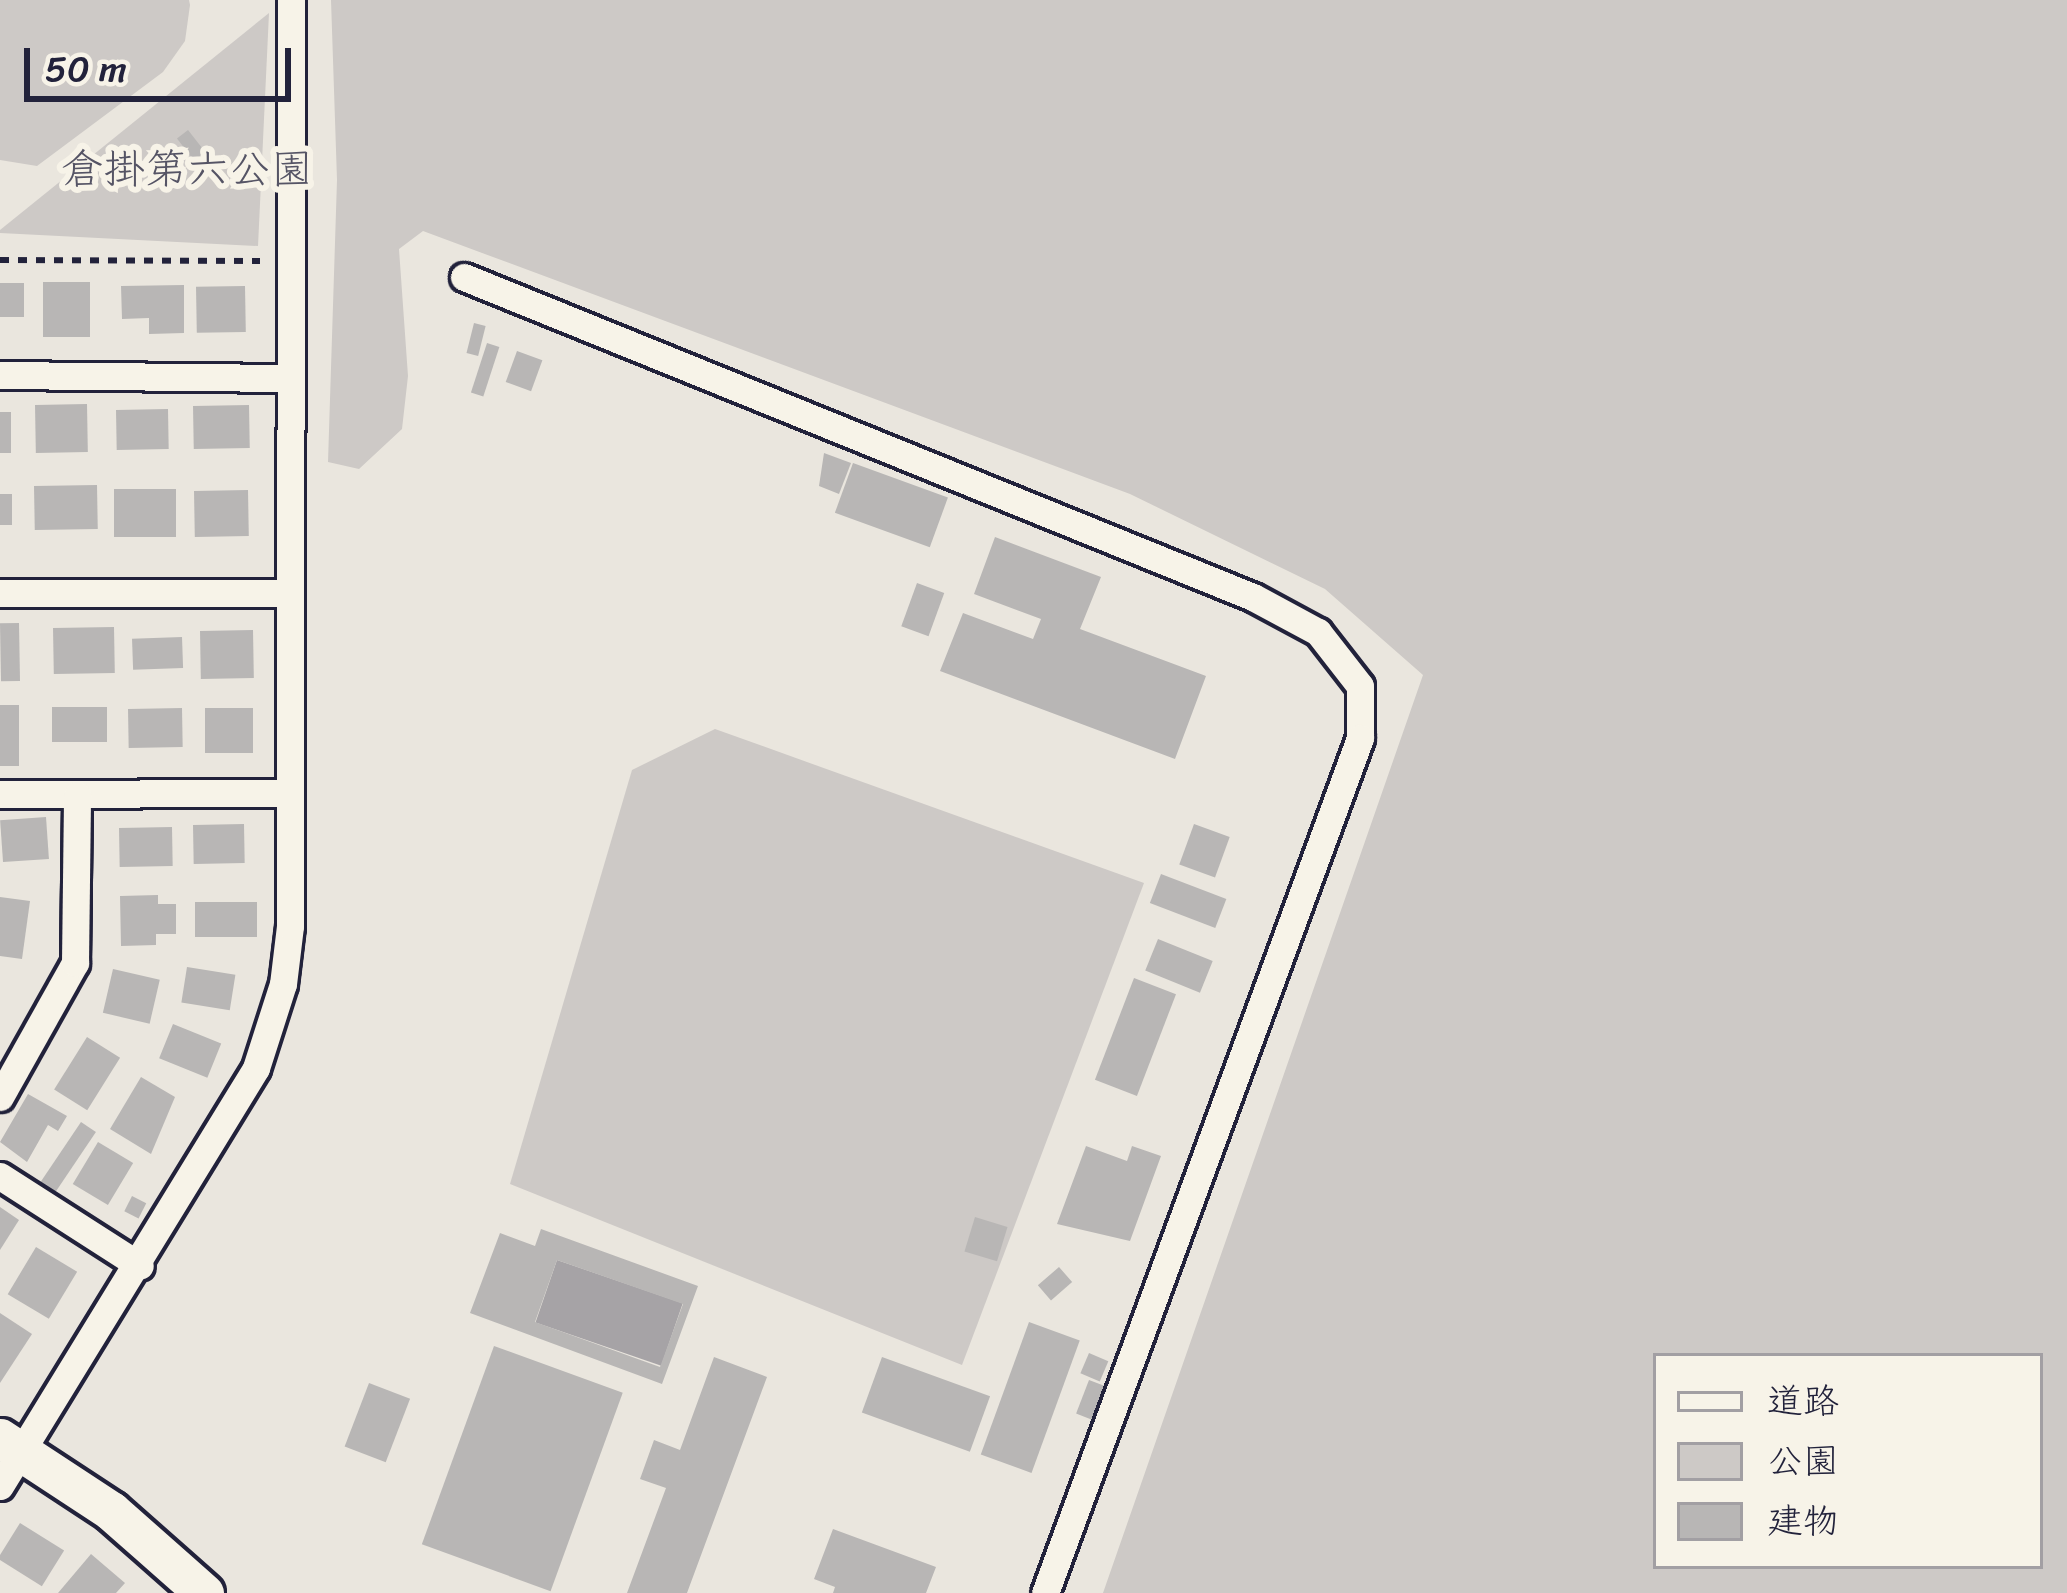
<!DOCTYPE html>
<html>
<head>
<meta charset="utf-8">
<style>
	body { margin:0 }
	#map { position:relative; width:2067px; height:1593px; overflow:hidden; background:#eae6de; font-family:Sriracha,"Klee One",sans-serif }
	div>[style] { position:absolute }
	.green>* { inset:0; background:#cdc9c6 }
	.water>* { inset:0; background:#a6a3a6; transform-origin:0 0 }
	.building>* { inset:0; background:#b8b6b5; transform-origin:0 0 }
	.path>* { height:6px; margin-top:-3px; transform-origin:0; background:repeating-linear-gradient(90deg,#22223b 0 9px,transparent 0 18px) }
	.roads { filter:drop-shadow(3px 0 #22223b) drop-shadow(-3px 0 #22223b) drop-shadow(0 3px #22223b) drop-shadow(0 -3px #22223b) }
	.street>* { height:27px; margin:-13.5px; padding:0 13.5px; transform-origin:13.5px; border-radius:13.5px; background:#f7f3e8 }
	.secondary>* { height:39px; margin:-19.5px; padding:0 19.5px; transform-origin:19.5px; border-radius:19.5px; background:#f7f3e8 }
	span { translate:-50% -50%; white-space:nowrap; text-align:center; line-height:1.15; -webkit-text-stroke:12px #f7f3e8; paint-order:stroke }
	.park-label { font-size:42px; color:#555465 }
	.legend { position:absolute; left:1653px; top:1353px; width:390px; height:216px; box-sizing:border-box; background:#f7f3e8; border:3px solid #a29fa3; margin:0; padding:15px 21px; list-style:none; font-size:36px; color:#22223b }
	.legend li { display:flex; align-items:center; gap:24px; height:60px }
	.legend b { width:60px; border:3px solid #a29fa3 }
	.scale { position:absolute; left:24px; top:48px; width:267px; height:54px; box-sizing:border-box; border:6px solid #22223b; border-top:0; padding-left:15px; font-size:36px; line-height:42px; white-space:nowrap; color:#22223b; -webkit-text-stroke:9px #f7f3e8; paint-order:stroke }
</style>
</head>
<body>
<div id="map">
	<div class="green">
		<i style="clip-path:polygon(0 0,189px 0,190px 5px,185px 41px,163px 72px,37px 166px,0 160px)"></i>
		<i style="clip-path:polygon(evenodd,331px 0,2067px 0,2067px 1593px,1103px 1593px,1423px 675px,1325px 589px,1130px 494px,423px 231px,399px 249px,408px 376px,402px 429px,359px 469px,328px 462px,337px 180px,331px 0,1656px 1356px,2040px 1356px,2040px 1566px,1656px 1566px,1656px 1356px)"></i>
		<i style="clip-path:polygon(269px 13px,258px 246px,0 233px,0 230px)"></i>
		<i style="clip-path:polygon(715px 729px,1144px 883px,962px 1365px,510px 1184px,632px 770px)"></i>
	</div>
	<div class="water">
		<i style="left:557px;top:1260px;width:133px;height:66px;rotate:19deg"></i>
	</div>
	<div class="building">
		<i style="left:188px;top:130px;width:28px;height:14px;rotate:52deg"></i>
		<i style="left:43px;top:282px;width:47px;height:55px"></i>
		<i style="left:0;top:283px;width:24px;height:34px"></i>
		<i style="clip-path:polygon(184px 285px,184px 333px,149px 334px,149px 318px,122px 319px,121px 286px)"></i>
		<i style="left:245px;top:286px;width:46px;height:49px;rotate:89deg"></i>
		<i style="left:474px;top:323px;width:12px;height:31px;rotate:14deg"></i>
		<i style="left:487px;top:343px;width:13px;height:52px;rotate:18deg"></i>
		<i style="left:517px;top:351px;width:27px;height:33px;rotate:20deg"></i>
		<i style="left:87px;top:404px;width:48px;height:52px;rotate:89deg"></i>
		<i style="left:249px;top:405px;width:43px;height:56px;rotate:89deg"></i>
		<i style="left:168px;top:409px;width:40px;height:52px;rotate:89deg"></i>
		<i style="left:0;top:412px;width:11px;height:41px"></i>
		<i style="clip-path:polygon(824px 453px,851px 463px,839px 494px,819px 486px)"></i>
		<i style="left:853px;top:463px;width:101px;height:53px;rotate:20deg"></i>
		<i style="left:97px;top:485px;width:44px;height:63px;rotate:89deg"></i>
		<i style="left:176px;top:489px;width:48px;height:62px;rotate:90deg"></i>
		<i style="left:248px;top:490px;width:46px;height:54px;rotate:89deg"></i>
		<i style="left:0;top:494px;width:12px;height:31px"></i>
		<i style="clip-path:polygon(995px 537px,1101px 577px,1080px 629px,1206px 676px,1175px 759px,940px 671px,963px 613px,1033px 639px,1041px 619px,974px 594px)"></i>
		<i style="left:917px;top:583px;width:29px;height:46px;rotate:20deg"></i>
		<i style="left:19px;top:623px;width:58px;height:19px;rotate:89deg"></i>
		<i style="left:114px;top:627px;width:46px;height:61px;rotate:89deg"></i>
		<i style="left:253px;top:630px;width:48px;height:53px;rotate:89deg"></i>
		<i style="left:182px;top:637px;width:31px;height:50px;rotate:88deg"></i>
		<i style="left:0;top:705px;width:19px;height:61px"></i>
		<i style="left:107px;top:707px;width:35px;height:55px;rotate:90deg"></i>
		<i style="left:182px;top:708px;width:39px;height:54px;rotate:89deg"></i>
		<i style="left:253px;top:708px;width:45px;height:48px;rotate:90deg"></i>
		<i style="left:46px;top:817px;width:42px;height:46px;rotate:86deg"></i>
		<i style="left:244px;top:824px;width:39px;height:51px;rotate:89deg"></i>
		<i style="left:1194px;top:824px;width:38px;height:43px;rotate:20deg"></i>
		<i style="left:172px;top:827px;width:39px;height:53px;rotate:89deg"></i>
		<i style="left:1161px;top:874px;width:70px;height:31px;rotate:21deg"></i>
		<i style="clip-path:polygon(158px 895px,158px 904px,176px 904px,176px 934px,156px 934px,156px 945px,121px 946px,120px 896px)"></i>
		<i style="clip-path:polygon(0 897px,30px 901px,22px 959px,0 956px)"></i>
		<i style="left:257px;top:902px;width:35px;height:62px;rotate:90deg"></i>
		<i style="left:1158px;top:939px;width:59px;height:34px;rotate:22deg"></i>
		<i style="left:187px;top:967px;width:49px;height:36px;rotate:9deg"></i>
		<i style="left:113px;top:969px;width:48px;height:45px;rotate:13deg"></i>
		<i style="left:1134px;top:978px;width:45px;height:109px;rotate:21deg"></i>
		<i style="left:173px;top:1024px;width:52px;height:37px;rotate:22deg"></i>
		<i style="left:87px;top:1037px;width:39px;height:62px;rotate:32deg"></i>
		<i style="clip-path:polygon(141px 1077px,175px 1097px,151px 1154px,110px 1129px)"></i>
		<i style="clip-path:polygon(28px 1094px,67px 1116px,58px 1131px,48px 1125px,27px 1162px,0 1142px)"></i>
		<i style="left:81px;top:1122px;width:18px;height:78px;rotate:34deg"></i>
		<i style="left:98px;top:1142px;width:41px;height:49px;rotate:31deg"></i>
		<i style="clip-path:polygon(1086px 1146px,1127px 1161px,1132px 1146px,1161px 1156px,1130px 1241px,1057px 1224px)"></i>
		<i style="left:132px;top:1196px;width:16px;height:17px;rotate:27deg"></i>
		<i style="clip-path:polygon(0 1207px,19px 1220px,0 1250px)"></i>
		<i style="left:975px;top:1217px;width:34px;height:36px;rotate:17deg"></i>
		<i style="clip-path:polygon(evenodd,541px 1229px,698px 1286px,662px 1384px,470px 1313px,500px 1233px,535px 1246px,541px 1229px,557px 1260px,683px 1304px,660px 1367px,535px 1322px,557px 1260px)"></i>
		<i style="left:36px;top:1247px;width:48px;height:55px;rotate:31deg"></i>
		<i style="left:1059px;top:1267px;width:20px;height:28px;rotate:49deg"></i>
		<i style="clip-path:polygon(0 1313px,32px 1334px,0 1383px)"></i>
		<i style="left:1029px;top:1322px;width:54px;height:141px;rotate:20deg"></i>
		<i style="left:494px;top:1346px;width:137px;height:211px;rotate:20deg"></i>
		<i style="left:1089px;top:1353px;width:21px;height:22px;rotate:23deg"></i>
		<i style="clip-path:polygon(714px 1357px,767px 1377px,687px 1593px,627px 1593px,666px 1488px,640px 1479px,654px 1440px,680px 1450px)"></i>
		<i style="left:882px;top:1357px;width:115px;height:59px;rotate:20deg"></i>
		<i style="left:1089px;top:1380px;width:19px;height:36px;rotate:21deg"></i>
		<i style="left:369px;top:1383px;width:44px;height:68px;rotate:21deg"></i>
		<i style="left:20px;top:1523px;width:52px;height:42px;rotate:32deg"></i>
		<i style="clip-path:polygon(833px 1529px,936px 1567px,926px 1593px,833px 1593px,835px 1587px,814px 1579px)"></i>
		<i style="clip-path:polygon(91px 1554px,125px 1583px,116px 1593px,58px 1593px)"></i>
	</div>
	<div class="path">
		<i style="left:0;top:260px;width:260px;rotate:0.2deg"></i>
	</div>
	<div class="roads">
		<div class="street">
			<i style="left:464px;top:277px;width:851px;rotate:22.08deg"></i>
			<i style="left:1253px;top:597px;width:74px;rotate:28.3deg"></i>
			<i style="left:1318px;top:632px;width:68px;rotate:52.1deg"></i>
			<i style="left:1360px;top:686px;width:52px;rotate:90deg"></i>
			<i style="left:1360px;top:738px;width:911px;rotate:110.22deg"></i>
			<i style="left:0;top:375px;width:286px;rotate:0.6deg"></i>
			<i style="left:0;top:593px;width:289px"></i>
			<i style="left:0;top:794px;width:287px;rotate:-0.2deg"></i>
			<i style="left:0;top:1097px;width:154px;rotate:-60.8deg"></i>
			<i style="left:75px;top:963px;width:168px;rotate:-89.3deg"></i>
			<i style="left:0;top:1176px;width:166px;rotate:32.7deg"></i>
			<i style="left:0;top:1486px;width:490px;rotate:-58.5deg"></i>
			<i style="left:256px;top:1068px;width:88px;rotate:-72.2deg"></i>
			<i style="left:283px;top:984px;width:58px;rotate:-83.1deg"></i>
			<i style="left:290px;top:926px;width:926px;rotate:-89.94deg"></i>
		</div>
		<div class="secondary">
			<i style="left:0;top:1438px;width:133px;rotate:33.3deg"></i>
			<i style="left:111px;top:1511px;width:124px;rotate:41.4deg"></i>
		</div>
	</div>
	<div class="park-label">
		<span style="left:187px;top:169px">倉掛第六公園</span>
	</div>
	<ul class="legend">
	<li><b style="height:15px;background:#f7f3e8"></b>道路</li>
	<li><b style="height:33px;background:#cdc9c6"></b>公園</li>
	<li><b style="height:33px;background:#b8b6b5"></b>建物</li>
	</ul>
	<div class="scale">50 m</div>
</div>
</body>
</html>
